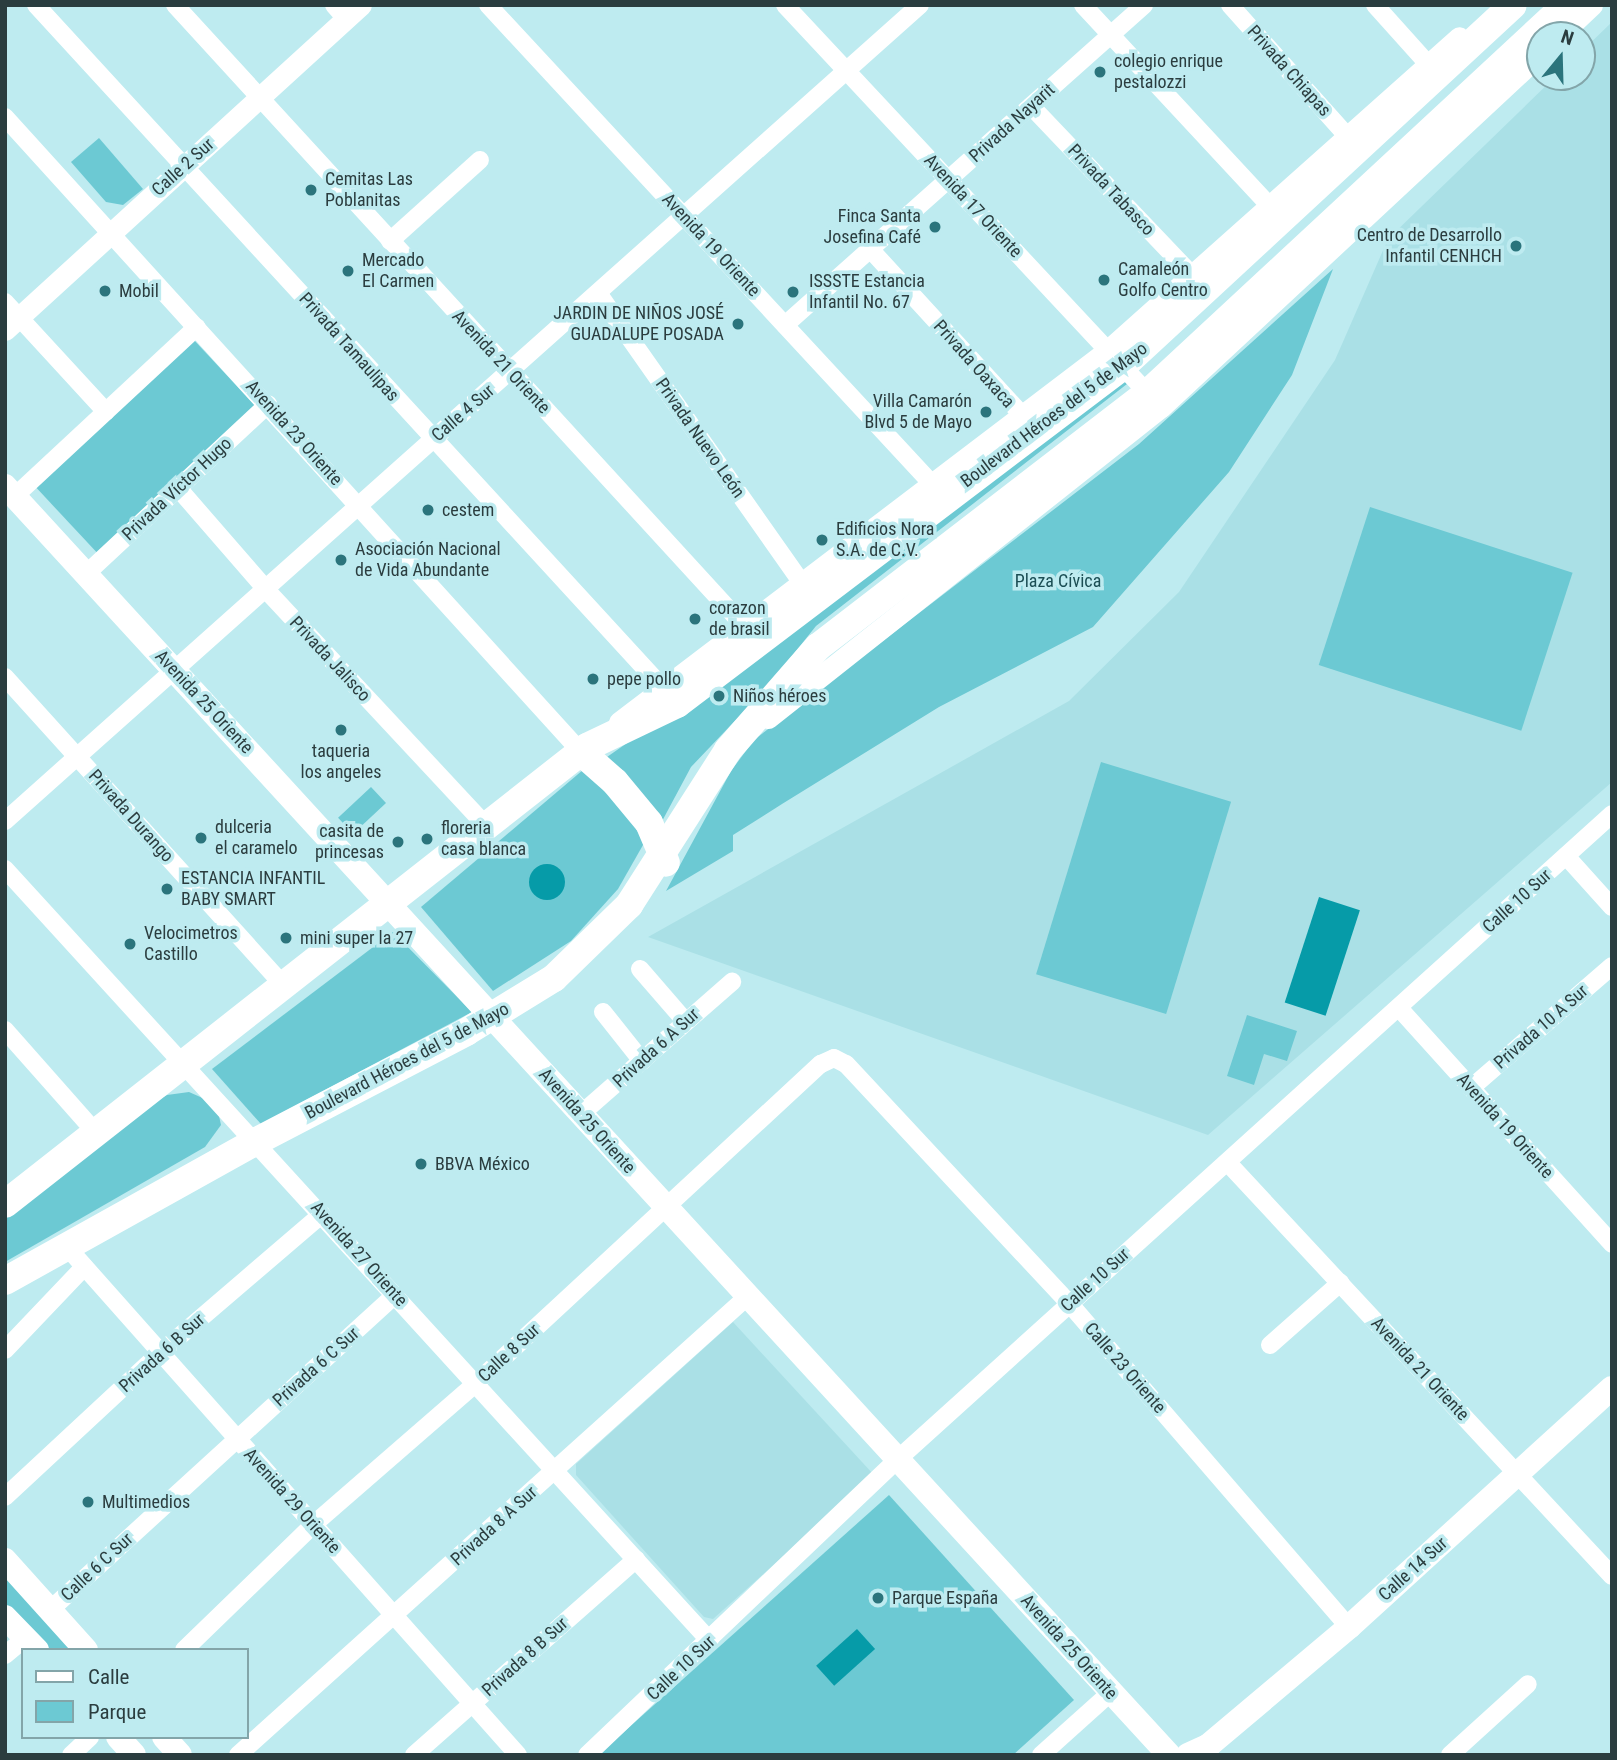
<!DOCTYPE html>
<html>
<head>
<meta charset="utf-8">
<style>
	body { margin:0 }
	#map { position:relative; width:1617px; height:1760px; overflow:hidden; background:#beebf0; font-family:"Roboto Condensed",sans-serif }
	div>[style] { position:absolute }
	.built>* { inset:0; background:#aae0e6 }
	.green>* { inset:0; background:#6cc9d3; transform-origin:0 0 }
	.water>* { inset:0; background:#069ba8; transform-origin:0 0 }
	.round { border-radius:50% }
	.minor>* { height:18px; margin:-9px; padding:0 9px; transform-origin:9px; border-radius:9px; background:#fff }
	.tertiary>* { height:21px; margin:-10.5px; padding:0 10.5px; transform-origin:10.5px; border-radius:10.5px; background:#fff }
	.secondary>* { height:24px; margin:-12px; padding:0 12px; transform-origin:12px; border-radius:12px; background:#fff }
	.primary>* { height:28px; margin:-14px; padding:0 14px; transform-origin:14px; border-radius:14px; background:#fff }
	.dots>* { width:19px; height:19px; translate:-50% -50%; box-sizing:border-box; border:4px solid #beebf0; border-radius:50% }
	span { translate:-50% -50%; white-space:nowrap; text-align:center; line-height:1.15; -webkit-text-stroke:7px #beebf0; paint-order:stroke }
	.poi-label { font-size:18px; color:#2b3d3f }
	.left { translate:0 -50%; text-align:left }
	.right { translate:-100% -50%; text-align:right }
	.street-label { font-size:18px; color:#2b3d3f }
	.park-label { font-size:18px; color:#1b4e54 }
	.frame { position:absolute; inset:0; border:7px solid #2b3d3f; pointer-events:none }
	.legend { position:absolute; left:21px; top:1648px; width:228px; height:91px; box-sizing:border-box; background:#beebf0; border:2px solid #83a5a9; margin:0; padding:9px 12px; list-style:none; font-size:21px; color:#2b3d3f }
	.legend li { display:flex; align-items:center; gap:14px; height:35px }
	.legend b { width:35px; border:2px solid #83a5a9 }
	.north { position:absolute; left:1526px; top:21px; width:70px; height:70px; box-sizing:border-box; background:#beebf0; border:2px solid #83a5a9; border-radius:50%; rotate:19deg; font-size:19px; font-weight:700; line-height:28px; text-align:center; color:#2b3d3f }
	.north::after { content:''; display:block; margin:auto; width:24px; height:32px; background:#2b747c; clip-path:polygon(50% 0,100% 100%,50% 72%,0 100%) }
</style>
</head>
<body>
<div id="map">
	<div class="built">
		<i style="clip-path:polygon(1612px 22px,1612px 782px,1208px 1135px,648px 937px,1069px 701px,1179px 592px,1335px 360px,1388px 239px,1555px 77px,1582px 77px,1582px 51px)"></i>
		<i style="clip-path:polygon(733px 1322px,874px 1475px,713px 1619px,704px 1617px,576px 1475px,576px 1464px)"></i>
	</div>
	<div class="green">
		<i style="clip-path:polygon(99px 138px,143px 189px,123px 205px,106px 202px,71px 162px)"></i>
		<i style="clip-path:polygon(1333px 269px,1292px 375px,1229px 472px,1093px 627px,939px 707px,782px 804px,733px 835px,733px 851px,666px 891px,731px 771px,754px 740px,1139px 444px)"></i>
		<i style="left:193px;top:339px;width:91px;height:216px;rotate:47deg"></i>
		<i style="clip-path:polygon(1120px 377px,1127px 384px,816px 626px,768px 686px,691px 767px,660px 825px,607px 757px,749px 658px)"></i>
		<i style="left:1370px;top:507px;width:213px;height:166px;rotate:18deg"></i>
		<i style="left:1101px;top:762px;width:136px;height:222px;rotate:17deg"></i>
		<i style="clip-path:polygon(590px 764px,643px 832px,643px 845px,618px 889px,571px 941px,493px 991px,421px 907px)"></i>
		<i style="left:371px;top:787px;width:22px;height:45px;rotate:47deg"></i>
		<i style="clip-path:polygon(393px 932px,472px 1012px,261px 1124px,212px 1069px)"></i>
		<i style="clip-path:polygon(1247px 1015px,1297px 1031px,1287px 1061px,1264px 1054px,1254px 1085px,1227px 1076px)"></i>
		<i style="clip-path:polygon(189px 1092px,207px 1100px,219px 1116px,221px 1125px,205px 1147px,5px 1262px,5px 1218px,156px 1101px,167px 1095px)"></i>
		<i style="clip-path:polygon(889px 1495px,1074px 1700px,1013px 1755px,598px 1755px)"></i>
		<i style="clip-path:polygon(5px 1569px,80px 1650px,41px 1650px,5px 1612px)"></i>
	</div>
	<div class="water">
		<i class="round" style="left:529px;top:864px;width:36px;height:36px"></i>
		<i style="left:1319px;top:897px;width:43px;height:111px;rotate:18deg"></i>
		<i style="left:857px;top:1629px;width:27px;height:55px;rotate:48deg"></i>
	</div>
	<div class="minor">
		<i style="left:36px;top:5px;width:927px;rotate:47.45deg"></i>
		<i style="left:175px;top:5px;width:842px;rotate:47.5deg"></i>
		<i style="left:334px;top:5px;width:18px;rotate:49deg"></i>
		<i style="left:488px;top:5px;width:656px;rotate:47.16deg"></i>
		<i style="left:785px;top:5px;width:539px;rotate:46.95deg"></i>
		<i style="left:1083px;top:5px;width:275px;rotate:47.1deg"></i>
		<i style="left:1230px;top:5px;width:176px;rotate:48.2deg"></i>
		<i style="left:1375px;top:5px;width:79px;rotate:48.1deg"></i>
		<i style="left:1031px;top:106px;width:233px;rotate:46.4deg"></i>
		<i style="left:5px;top:117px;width:857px;rotate:47.79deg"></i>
		<i style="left:390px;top:241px;width:121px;rotate:-42deg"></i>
		<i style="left:870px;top:249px;width:226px;rotate:47.5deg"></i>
		<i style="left:598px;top:293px;width:355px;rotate:54.9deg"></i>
		<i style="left:5px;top:302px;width:149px;rotate:47.4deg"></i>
		<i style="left:785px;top:325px;width:481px;rotate:-41.7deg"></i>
		<i style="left:178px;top:488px;width:140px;rotate:49deg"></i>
		<i style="left:270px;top:594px;width:318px;rotate:47deg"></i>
		<i style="left:15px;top:496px;width:248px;rotate:-42.9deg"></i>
		<i style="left:86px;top:574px;width:249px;rotate:-43deg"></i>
		<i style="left:5px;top:677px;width:416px;rotate:47.9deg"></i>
		<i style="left:5px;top:821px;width:1226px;rotate:-41.73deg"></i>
		<i style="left:1566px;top:856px;width:69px;rotate:48deg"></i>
		<i style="left:5px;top:869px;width:1045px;rotate:47.6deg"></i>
		<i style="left:640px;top:969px;width:69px;rotate:49.1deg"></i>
		<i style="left:1399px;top:1008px;width:318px;rotate:47.9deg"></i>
		<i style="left:603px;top:1012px;width:63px;rotate:51.5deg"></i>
		<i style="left:5px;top:1030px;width:137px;rotate:48.5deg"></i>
		<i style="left:1471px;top:1088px;width:186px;rotate:-40.9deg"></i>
		<i style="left:581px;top:1114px;width:201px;rotate:-41.2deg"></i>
		<i style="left:1228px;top:1163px;width:564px;rotate:47.08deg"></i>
		<i style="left:67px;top:1247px;width:679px;rotate:48.4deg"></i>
		<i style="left:1270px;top:1345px;width:94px;rotate:-41.5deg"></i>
		<i style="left:5px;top:1350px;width:115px;rotate:-46.4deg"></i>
		<i style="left:5px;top:1497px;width:212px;rotate:-42.9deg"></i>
		<i style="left:160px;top:1353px;width:213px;rotate:-40.6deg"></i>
		<i style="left:50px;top:1610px;width:467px;rotate:-42.4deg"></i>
		<i style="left:184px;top:1650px;width:181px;rotate:-44.1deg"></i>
		<i style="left:314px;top:1524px;width:215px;rotate:-41deg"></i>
		<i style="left:476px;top:1383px;width:470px;rotate:-42.8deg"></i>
		<i style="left:821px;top:1064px;width:14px;rotate:-25deg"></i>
		<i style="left:834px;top:1058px;width:13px;rotate:27deg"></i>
		<i style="left:846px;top:1064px;width:327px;rotate:47deg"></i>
		<i style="left:1069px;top:1303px;width:428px;rotate:49.2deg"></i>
		<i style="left:5px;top:1655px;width:26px;rotate:-40deg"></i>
		<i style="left:71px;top:1755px;width:26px;rotate:-43deg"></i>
		<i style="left:238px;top:1755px;width:686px;rotate:-41.99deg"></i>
		<i style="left:414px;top:1755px;width:296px;rotate:-41.4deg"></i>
		<i style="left:587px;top:1755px;width:429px;rotate:-43.6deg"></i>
		<i style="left:898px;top:1459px;width:962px;rotate:-42.09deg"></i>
		<i style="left:1041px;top:1755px;width:93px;rotate:-41.9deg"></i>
		<i style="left:1450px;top:1755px;width:105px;rotate:-42.3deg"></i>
	</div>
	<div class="tertiary">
		<i style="left:1560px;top:35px;width:44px;rotate:-43.2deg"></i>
		<i style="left:5px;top:330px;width:482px;rotate:-42.4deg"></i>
		<i style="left:768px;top:718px;width:501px;rotate:-38.36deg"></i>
		<i style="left:1161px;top:407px;width:518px;rotate:-42.97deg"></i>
		<i style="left:619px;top:722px;width:614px;rotate:-37.26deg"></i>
		<i style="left:1108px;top:350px;width:470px;rotate:-41.7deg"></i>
	</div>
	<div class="secondary">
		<i style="left:5px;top:486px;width:1722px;rotate:47.47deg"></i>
		<i style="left:5px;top:1560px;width:121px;rotate:48deg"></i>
		<i style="left:5px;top:1617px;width:46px;rotate:45.9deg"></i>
		<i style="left:118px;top:1737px;width:24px;rotate:48deg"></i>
		<i style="left:164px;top:1737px;width:24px;rotate:48deg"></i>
		<i style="left:1188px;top:1755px;width:23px;rotate:-25deg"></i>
		<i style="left:1209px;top:1745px;width:183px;rotate:-40.1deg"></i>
		<i style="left:1349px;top:1627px;width:355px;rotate:-42.3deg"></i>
	</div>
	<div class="primary">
		<i style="left:581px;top:752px;width:45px;rotate:41.4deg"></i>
		<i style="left:615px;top:782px;width:53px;rotate:50.3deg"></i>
		<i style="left:649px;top:823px;width:43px;rotate:67deg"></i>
		<i style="left:5px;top:1204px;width:740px;rotate:-38.14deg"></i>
		<i style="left:587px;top:747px;width:100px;rotate:-25.5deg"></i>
		<i style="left:677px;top:704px;width:560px;rotate:-37.16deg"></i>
		<i style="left:1123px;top:366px;width:531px;rotate:-42.79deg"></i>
		<i style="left:5px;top:1281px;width:288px;rotate:-29.1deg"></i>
		<i style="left:257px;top:1141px;width:236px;rotate:-27.5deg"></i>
		<i style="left:466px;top:1032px;width:103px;rotate:-31.5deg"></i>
		<i style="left:554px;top:978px;width:105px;rotate:-44.2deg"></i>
		<i style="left:629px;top:905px;width:184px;rotate:-57.4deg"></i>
		<i style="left:728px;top:750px;width:137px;rotate:-48.9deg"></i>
		<i style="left:818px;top:647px;width:416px;rotate:-37.6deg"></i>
		<i style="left:1148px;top:393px;width:570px;rotate:-42.87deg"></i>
	</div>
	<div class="dots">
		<i style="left:1100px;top:72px;background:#2b747c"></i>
		<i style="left:311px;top:190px;background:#2b747c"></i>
		<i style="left:935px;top:227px;background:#2b747c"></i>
		<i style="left:1516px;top:246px;background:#2b747c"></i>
		<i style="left:348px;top:271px;background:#2b747c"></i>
		<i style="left:1104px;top:280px;background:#2b747c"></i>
		<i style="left:105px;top:291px;background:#2b747c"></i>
		<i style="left:793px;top:292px;background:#2b747c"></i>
		<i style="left:738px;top:324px;background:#2b747c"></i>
		<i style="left:986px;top:412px;background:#2b747c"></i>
		<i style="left:428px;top:510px;background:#2b747c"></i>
		<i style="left:822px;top:540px;background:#2b747c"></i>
		<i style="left:341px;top:560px;background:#2b747c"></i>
		<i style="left:695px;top:619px;background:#2b747c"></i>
		<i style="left:593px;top:679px;background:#2b747c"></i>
		<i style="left:719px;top:696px;background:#2b747c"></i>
		<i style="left:341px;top:730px;background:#2b747c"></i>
		<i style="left:201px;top:838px;background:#2b747c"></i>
		<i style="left:427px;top:839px;background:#2b747c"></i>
		<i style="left:398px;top:842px;background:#2b747c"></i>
		<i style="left:167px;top:889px;background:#2b747c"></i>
		<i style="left:286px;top:938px;background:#2b747c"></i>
		<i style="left:130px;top:944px;background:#2b747c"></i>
		<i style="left:421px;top:1164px;background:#2b747c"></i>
		<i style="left:88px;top:1502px;background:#2b747c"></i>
		<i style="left:878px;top:1598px;background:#2b747c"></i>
	</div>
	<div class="poi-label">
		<span class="left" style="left:1114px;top:72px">colegio enrique<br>pestalozzi</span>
		<span class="left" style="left:325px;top:190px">Cemitas Las<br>Poblanitas</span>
		<span class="right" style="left:921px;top:227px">Finca Santa<br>Josefina Café</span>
		<span class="right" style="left:1502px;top:246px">Centro de Desarrollo<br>Infantil CENHCH</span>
		<span class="left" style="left:362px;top:271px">Mercado<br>El Carmen</span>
		<span class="left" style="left:1118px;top:280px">Camaleón<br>Golfo Centro</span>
		<span class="left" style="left:809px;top:292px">ISSSTE Estancia<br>Infantil No. 67</span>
		<span class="left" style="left:119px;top:291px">Mobil</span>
		<span class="right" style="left:724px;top:324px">JARDIN DE NIÑOS JOSÉ<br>GUADALUPE POSADA</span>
		<span class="right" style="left:972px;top:412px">Villa Camarón<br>Blvd 5 de Mayo</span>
		<span class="left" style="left:442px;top:510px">cestem</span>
		<span class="left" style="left:836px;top:540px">Edificios Nora<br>S.A. de C.V.</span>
		<span class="left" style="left:355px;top:560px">Asociación Nacional<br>de Vida Abundante</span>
		<span class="left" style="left:709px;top:619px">corazon<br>de brasil</span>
		<span class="left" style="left:607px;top:679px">pepe pollo</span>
		<span class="left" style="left:733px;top:696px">Niños héroes</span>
		<span style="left:341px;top:762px">taqueria<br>los angeles</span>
		<span class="left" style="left:215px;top:838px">dulceria<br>el caramelo</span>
		<span class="left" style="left:441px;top:839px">floreria<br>casa blanca</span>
		<span class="right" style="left:384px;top:842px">casita de<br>princesas</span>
		<span class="left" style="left:181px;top:889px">ESTANCIA INFANTIL<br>BABY SMART</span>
		<span class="left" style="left:144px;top:944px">Velocimetros<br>Castillo</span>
		<span class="left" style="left:300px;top:938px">mini super la 27</span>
		<span class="left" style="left:435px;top:1164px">BBVA México</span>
		<span class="left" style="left:102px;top:1502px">Multimedios</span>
		<span class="left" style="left:892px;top:1598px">Parque España</span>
	</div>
	<div class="street-label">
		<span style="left:1289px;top:71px;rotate:48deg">Privada Chiapas</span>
		<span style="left:1012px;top:123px;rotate:-42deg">Privada Nayarit</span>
		<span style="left:183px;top:167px;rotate:-42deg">Calle 2 Sur</span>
		<span style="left:1111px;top:190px;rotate:47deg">Privada Tabasco</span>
		<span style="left:973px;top:206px;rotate:47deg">Avenida 17 Oriente</span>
		<span style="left:711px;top:245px;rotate:47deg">Avenida 19 Oriente</span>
		<span style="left:349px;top:347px;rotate:48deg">Privada Tamaulipas</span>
		<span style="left:501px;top:362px;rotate:47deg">Avenida 21 Oriente</span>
		<span style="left:974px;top:364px;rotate:48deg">Privada Oaxaca</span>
		<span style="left:463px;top:413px;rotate:-41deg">Calle 4 Sur</span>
		<span style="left:1054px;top:415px;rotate:-37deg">Boulevard Héroes del 5 de Mayo</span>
		<span style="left:294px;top:433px;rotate:48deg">Avenida 23 Oriente</span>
		<span style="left:700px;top:438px;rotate:55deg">Privada Nuevo León</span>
		<span style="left:177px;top:489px;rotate:-43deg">Privada Víctor Hugo</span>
		<span style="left:330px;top:659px;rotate:47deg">Privada Jalisco</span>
		<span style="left:204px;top:702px;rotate:47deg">Avenida 25 Oriente</span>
		<span style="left:131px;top:816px;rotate:48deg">Privada Durango</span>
		<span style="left:1517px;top:901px;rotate:-42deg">Calle 10 Sur</span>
		<span style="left:1541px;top:1027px;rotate:-41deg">Privada 10 A Sur</span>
		<span style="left:656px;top:1048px;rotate:-42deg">Privada 6 A Sur</span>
		<span style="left:407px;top:1061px;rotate:-28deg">Boulevard Héroes del 5 de Mayo</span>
		<span style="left:587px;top:1121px;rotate:48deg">Avenida 25 Oriente</span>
		<span style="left:1505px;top:1126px;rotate:48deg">Avenida 19 Oriente</span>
		<span style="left:359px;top:1254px;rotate:48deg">Avenida 27 Oriente</span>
		<span style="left:1095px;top:1280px;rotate:-42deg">Calle 10 Sur</span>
		<span style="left:162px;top:1353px;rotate:-42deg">Privada 6 B Sur</span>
		<span style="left:509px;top:1353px;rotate:-43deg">Calle 8 Sur</span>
		<span style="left:316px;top:1367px;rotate:-42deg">Privada 6 C Sur</span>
		<span style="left:1125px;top:1368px;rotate:49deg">Calle 23 Oriente</span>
		<span style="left:1420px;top:1369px;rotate:47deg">Avenida 21 Oriente</span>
		<span style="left:292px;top:1501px;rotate:48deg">Avenida 29 Oriente</span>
		<span style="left:494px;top:1526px;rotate:-42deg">Privada 8 A Sur</span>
		<span style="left:97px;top:1567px;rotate:-43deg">Calle 6 C Sur</span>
		<span style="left:1413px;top:1569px;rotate:-42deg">Calle 14 Sur</span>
		<span style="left:1069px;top:1647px;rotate:48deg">Avenida 25 Oriente</span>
		<span style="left:525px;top:1657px;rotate:-42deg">Privada 8 B Sur</span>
		<span style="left:681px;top:1668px;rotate:-43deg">Calle 10 Sur</span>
	</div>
	<div class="park-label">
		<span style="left:1058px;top:581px">Plaza Cívica</span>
	</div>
	<div class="frame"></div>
	<ul class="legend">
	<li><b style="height:9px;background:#fff"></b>Calle</li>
	<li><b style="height:19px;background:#6cc9d3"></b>Parque</li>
	</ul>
	<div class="north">N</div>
</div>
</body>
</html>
